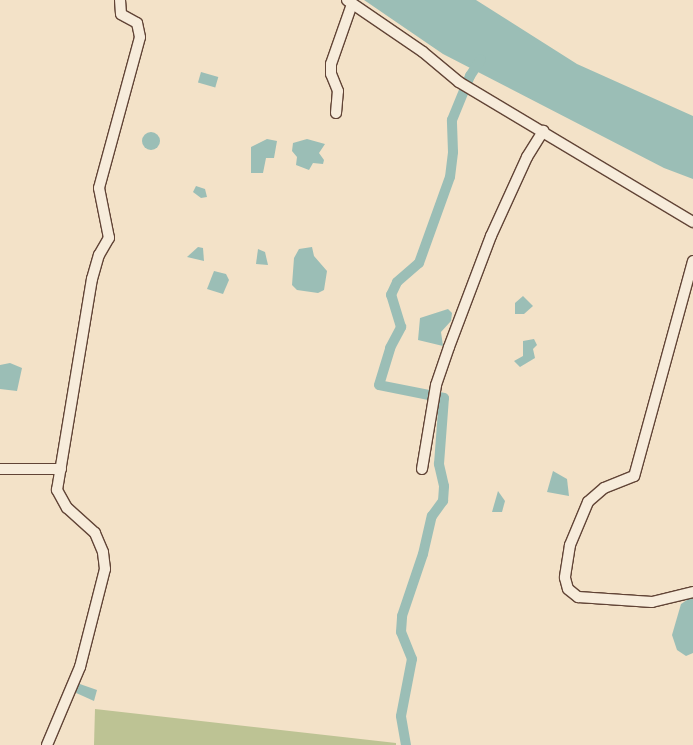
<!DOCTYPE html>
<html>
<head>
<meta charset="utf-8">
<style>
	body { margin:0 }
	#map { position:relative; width:693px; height:745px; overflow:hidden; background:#f3e2c8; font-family:"IM FELL French Canon",serif }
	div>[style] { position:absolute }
	.green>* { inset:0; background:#bdc394 }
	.water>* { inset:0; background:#9bbeb6; transform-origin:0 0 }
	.round { border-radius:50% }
	.canal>* { height:10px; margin:-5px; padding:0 5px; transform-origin:5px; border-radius:5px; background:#9bbeb6 }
	.roads { filter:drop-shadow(1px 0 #614436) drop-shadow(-1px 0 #614436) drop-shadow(0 1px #614436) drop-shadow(0 -1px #614436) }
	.minor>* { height:10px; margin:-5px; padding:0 5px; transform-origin:5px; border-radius:5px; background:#f7ecdb }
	span { translate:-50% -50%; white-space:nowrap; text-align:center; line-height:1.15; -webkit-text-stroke:5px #f7ecdb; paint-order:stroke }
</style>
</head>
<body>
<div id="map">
	<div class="green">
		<i style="clip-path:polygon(95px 709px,396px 743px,396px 745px,94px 745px)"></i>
	</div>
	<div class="water">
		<i style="clip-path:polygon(364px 0,476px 0,577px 64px,693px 116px,693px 179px,664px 168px,443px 54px)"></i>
		<i style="left:201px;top:72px;width:18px;height:11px;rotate:16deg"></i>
		<i class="round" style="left:142px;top:132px;width:18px;height:18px"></i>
		<i style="clip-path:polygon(267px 139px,277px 141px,274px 158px,266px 158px,263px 173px,251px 173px,251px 147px)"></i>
		<i style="clip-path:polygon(307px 139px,325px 144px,319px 153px,324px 160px,323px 164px,313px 163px,309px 170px,296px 165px,297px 157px,292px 151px,293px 143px)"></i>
		<i style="clip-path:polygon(196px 186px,205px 189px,207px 197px,201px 198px,193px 192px)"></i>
		<i style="clip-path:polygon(198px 247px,203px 248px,204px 261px,187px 257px)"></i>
		<i style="clip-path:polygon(312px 247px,314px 256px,327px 271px,324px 290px,318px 293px,297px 290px,292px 285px,294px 258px,299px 249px)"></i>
		<i style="clip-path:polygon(258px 249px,265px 252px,268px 265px,256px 264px)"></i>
		<i style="clip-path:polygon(214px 271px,226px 274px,229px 280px,223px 294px,207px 289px)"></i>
		<i style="clip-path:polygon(523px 296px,533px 306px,524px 314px,515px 314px,515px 303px)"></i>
		<i style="clip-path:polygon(448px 309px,452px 313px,451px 321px,441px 332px,443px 346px,418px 340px,420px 318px)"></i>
		<i style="clip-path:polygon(534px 339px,537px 345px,533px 349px,535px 358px,520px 367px,514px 361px,523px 356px,523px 341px)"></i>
		<i style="clip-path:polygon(10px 363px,22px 368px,17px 391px,0 389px,0 365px)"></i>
		<i style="clip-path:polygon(553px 471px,567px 479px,569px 496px,547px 492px)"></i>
		<i style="clip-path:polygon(498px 491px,505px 501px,502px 512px,492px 512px)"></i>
		<i style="clip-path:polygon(693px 596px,693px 653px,686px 656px,677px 650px,672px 635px,681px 604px)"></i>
		<i style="clip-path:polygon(77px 683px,97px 690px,94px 701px,74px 692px)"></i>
	</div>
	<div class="canal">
		<i style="left:406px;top:745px;width:29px;rotate:-100deg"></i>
		<i style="left:401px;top:716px;width:58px;rotate:-79.1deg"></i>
		<i style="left:412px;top:659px;width:29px;rotate:-112deg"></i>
		<i style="left:401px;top:632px;width:16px;rotate:-86deg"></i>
		<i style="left:402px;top:616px;width:65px;rotate:-71.3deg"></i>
		<i style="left:423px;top:554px;width:39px;rotate:-77deg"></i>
		<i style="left:432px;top:516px;width:19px;rotate:-54deg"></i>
		<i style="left:443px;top:501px;width:15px;rotate:-86deg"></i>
		<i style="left:444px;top:486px;width:23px;rotate:-103deg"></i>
		<i style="left:439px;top:464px;width:66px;rotate:-85.7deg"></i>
		<i style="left:444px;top:398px;width:66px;rotate:-168.7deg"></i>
		<i style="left:379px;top:385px;width:39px;rotate:-73deg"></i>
		<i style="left:390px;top:348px;width:24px;rotate:-62deg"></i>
		<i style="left:401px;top:327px;width:34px;rotate:-107deg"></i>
		<i style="left:391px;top:295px;width:14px;rotate:-65deg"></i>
		<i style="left:397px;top:282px;width:29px;rotate:-41deg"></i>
		<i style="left:419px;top:263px;width:91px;rotate:-70.2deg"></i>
		<i style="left:450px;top:177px;width:25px;rotate:-83deg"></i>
		<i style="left:453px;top:152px;width:32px;rotate:-92deg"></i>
		<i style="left:452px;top:120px;width:48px;rotate:-67.8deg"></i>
		<i style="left:470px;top:76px;width:20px;rotate:-57deg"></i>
	</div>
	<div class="roads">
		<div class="minor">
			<i style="left:347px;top:0;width:92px;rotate:34.4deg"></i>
			<i style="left:423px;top:52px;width:47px;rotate:39.8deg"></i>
			<i style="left:459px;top:82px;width:273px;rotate:30.9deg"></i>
			<i style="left:336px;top:113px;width:22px;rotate:-85deg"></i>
			<i style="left:338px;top:91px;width:18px;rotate:-112deg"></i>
			<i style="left:331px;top:74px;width:10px;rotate:-90deg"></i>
			<i style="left:331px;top:64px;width:64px;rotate:-70.7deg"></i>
			<i style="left:693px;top:261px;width:223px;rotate:105.3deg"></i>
			<i style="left:634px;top:476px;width:32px;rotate:158deg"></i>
			<i style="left:604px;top:488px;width:21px;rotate:139deg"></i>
			<i style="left:588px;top:502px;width:47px;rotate:112.7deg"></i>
			<i style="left:570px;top:545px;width:33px;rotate:99deg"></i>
			<i style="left:565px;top:578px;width:11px;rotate:75deg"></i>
			<i style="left:568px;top:589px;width:13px;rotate:39deg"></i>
			<i style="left:578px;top:597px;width:74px;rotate:3.9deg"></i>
			<i style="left:652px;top:602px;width:42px;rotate:-13.7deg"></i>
			<i style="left:0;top:469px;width:61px"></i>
			<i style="left:422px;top:469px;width:85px;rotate:-80.5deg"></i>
			<i style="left:436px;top:385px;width:40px;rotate:-71.1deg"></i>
			<i style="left:449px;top:347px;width:119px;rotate:-69.3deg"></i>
			<i style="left:491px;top:236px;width:87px;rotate:-65.5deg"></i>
			<i style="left:527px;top:157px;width:31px;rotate:-58deg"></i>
			<i style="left:47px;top:745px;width:85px;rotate:-67.1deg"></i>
			<i style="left:80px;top:667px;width:101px;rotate:-75.7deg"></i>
			<i style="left:105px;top:569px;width:17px;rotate:-97deg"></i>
			<i style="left:103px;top:552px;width:21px;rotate:-113deg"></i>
			<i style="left:95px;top:533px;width:38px;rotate:-138deg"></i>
			<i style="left:67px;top:508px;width:21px;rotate:-119deg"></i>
			<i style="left:57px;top:490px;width:214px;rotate:-80.6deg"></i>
			<i style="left:92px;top:279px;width:25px;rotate:-74deg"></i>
			<i style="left:99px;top:255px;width:20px;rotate:-60deg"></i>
			<i style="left:109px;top:238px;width:51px;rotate:-101.3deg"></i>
			<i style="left:99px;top:188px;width:156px;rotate:-74.8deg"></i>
			<i style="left:140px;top:37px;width:14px;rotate:-102deg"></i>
			<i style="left:137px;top:23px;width:18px;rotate:-151deg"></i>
			<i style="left:121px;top:14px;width:14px;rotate:-94deg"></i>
		</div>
	</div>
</div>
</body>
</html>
